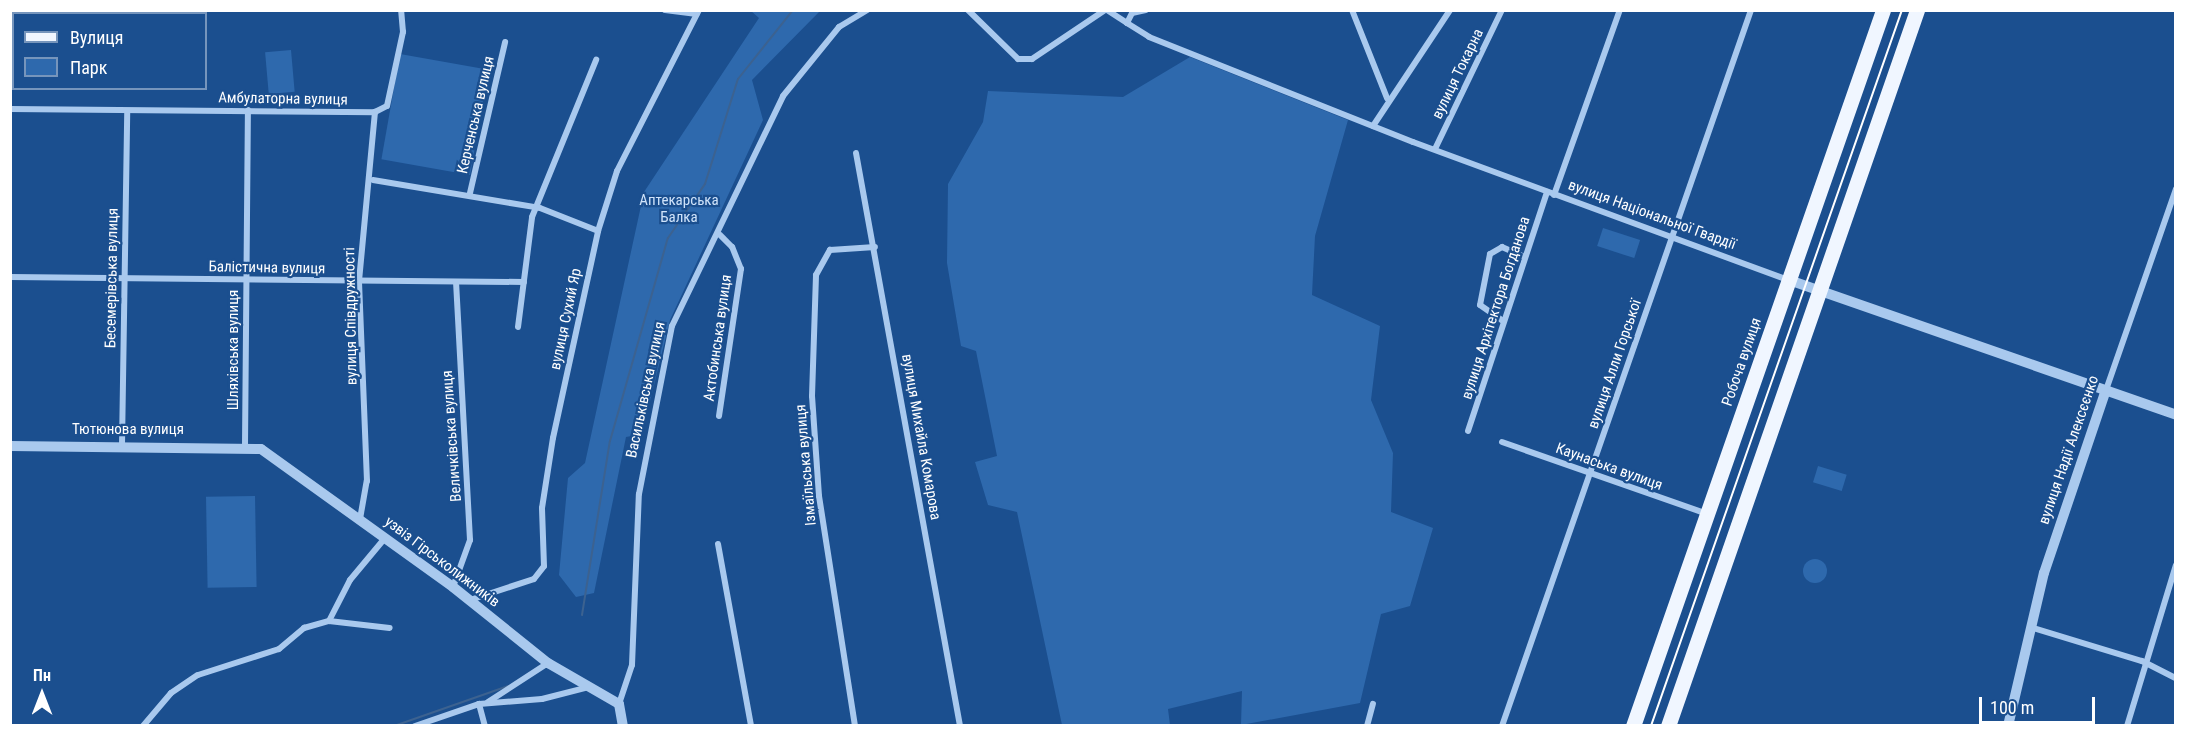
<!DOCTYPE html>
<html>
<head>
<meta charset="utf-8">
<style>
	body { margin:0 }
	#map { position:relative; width:2186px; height:736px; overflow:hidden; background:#1b4f8f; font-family:"Roboto Condensed",sans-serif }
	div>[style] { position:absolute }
	.green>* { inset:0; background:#2e69ad; transform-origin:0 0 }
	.round { border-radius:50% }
	.stream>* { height:2px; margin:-1px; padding:0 1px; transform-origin:1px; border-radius:1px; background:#3c6290 }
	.minor>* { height:6px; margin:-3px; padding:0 3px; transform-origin:3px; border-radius:3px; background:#a9c9ee }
	.tertiary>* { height:10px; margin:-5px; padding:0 5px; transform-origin:5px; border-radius:5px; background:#a9c9ee }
	.primary>* { height:15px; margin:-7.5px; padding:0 7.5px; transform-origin:7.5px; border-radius:7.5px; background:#f0f6ff }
	.tram>* { height:1.5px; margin:-0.75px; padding:0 0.75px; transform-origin:0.75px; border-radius:0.75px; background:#fff }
	span { translate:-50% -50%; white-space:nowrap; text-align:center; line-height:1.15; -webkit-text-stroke:4.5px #1b4f8f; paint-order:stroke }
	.street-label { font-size:15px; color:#fff }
	.park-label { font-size:15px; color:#cfe3fa }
	.frame { position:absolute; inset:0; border:12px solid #fff; pointer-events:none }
	.legend { position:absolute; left:12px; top:12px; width:195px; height:78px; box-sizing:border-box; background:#1b4f8f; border:2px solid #7695bc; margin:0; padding:8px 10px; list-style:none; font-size:18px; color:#fff }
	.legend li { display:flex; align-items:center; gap:12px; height:30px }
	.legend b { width:30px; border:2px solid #7695bc }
	.north { position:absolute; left:12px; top:664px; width:60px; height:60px; -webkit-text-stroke:4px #1b4f8f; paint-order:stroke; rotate:0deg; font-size:16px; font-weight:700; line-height:24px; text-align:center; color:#fff }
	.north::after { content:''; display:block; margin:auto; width:21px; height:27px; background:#fff; clip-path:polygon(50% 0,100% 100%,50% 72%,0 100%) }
	.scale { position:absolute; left:1979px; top:697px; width:116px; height:27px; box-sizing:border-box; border:3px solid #fff; border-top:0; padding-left:8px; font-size:18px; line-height:21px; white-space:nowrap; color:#fff; -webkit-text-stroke:4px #1b4f8f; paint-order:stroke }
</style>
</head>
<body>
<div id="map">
	<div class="green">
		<i style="clip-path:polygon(751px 11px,820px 11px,752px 80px,763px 120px,670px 320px,642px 434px,626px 437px,594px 593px,576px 597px,559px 575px,568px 478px,585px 463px,644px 192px,759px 18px)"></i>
		<i style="left:291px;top:50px;width:42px;height:26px;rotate:85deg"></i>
		<i style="left:400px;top:54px;width:90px;height:107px;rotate:10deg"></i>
		<i style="clip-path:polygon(1190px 57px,1348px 120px,1315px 236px,1312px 295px,1380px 326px,1371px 400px,1393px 453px,1391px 512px,1433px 528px,1410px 606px,1381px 614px,1360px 703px,1241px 725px,1242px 691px,1168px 709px,1170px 725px,1062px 725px,1017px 512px,988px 505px,975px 462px,997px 456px,976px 351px,961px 346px,947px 263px,948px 184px,983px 122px,988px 91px,1123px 97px)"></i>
		<i style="left:1603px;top:228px;width:39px;height:19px;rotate:18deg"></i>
		<i style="left:1818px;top:466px;width:30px;height:17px;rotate:17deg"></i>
		<i style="left:255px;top:496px;width:91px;height:49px;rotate:89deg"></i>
		<i class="round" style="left:1803px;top:559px;width:24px;height:24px"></i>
	</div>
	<div class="stream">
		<i style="left:582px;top:615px;width:176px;rotate:-80.9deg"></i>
		<i style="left:610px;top:441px;width:211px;rotate:-74.1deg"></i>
		<i style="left:668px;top:238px;width:65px;rotate:-55.6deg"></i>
		<i style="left:705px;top:184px;width:110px;rotate:-72.6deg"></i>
		<i style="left:738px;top:79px;width:88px;rotate:-51.4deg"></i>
		<i style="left:394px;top:726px;width:121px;rotate:-19.3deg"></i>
	</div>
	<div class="minor">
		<i style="left:665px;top:10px;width:32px;rotate:7deg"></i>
		<i style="left:968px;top:10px;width:70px;rotate:44.4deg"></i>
		<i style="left:1018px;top:59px;width:14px"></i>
		<i style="left:1032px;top:59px;width:88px;rotate:-33.9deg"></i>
		<i style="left:1107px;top:10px;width:24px;rotate:33deg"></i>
		<i style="left:1127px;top:23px;width:11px;rotate:-63deg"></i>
		<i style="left:1132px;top:13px;width:14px;rotate:-12deg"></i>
		<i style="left:1352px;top:10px;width:95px;rotate:68.3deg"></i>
		<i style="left:1127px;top:23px;width:26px;rotate:32deg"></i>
		<i style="left:1149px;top:37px;width:284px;rotate:21.7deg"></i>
		<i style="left:1413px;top:142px;width:400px;rotate:20.2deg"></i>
		<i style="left:10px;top:109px;width:365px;rotate:0.5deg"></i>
		<i style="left:375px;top:112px;width:13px;rotate:-27deg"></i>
		<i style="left:387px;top:106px;width:76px;rotate:-77.8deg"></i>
		<i style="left:403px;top:32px;width:22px;rotate:-95deg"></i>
		<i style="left:1373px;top:126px;width:139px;rotate:-56.4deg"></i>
		<i style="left:1435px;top:149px;width:154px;rotate:-64.3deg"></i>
		<i style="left:856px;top:153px;width:582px;rotate:79.71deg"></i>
		<i style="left:373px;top:180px;width:169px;rotate:9.5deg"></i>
		<i style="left:540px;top:208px;width:62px;rotate:21.6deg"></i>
		<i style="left:470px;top:193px;width:155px;rotate:-76.9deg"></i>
		<i style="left:1554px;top:195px;width:196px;rotate:-70.4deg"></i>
		<i style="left:10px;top:277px;width:514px;rotate:0.56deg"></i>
		<i style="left:1503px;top:321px;width:28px;rotate:-145deg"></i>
		<i style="left:1480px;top:305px;width:52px;rotate:-78.9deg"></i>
		<i style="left:1490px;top:254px;width:14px;rotate:-30deg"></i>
		<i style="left:1502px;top:247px;width:24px;rotate:24deg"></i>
		<i style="left:518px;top:327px;width:111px;rotate:-82.7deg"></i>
		<i style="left:532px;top:217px;width:170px;rotate:-67.8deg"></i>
		<i style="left:2106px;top:390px;width:213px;rotate:-70.8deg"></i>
		<i style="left:719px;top:416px;width:149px;rotate:-81.5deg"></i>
		<i style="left:741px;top:269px;width:24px;rotate:-112deg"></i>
		<i style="left:732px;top:247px;width:17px;rotate:-135deg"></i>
		<i style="left:1468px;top:431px;width:252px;rotate:-71.7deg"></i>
		<i style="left:1502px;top:442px;width:218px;rotate:19.3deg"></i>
		<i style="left:122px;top:445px;width:334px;rotate:-89.1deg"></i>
		<i style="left:245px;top:445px;width:335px;rotate:-89.5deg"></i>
		<i style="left:360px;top:519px;width:39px;rotate:-80deg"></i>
		<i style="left:367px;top:481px;width:200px;rotate:-92.3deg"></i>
		<i style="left:359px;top:281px;width:170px;rotate:-84.6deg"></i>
		<i style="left:718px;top:544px;width:185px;rotate:79.7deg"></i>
		<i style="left:453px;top:587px;width:50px;rotate:-70.1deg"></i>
		<i style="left:470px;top:540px;width:258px;rotate:-93.1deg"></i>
		<i style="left:470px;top:600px;width:67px;rotate:-18.2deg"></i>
		<i style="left:534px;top:579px;width:16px;rotate:-52deg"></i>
		<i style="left:544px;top:566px;width:58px;rotate:-92deg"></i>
		<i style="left:542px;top:508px;width:71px;rotate:-81.1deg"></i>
		<i style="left:553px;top:438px;width:212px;rotate:-77.7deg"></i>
		<i style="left:598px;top:231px;width:63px;rotate:-72.4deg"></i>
		<i style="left:617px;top:171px;width:181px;rotate:-63deg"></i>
		<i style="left:329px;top:621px;width:61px;rotate:6.5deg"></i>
		<i style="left:2030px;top:627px;width:117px;rotate:16.9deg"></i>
		<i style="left:2142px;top:661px;width:38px;rotate:27deg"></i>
		<i style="left:488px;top:702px;width:72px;rotate:-33deg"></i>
		<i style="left:479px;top:704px;width:23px;rotate:75deg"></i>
		<i style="left:619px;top:704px;width:41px;rotate:-71.6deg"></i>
		<i style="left:632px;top:665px;width:171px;rotate:-87.7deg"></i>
		<i style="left:639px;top:494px;width:171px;rotate:-78.9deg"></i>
		<i style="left:672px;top:326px;width:255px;rotate:-64.2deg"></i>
		<i style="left:783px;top:96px;width:89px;rotate:-50.9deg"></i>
		<i style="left:839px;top:27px;width:33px;rotate:-31deg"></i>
		<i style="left:143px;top:726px;width:43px;rotate:-49.7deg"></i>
		<i style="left:171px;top:693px;width:32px;rotate:-34deg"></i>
		<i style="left:198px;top:675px;width:85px;rotate:-17.8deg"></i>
		<i style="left:279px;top:649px;width:33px;rotate:-40deg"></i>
		<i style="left:304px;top:628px;width:26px;rotate:-16deg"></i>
		<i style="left:329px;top:621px;width:46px;rotate:-62.9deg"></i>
		<i style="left:350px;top:580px;width:55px;rotate:-50.2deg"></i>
		<i style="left:415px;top:726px;width:68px;rotate:-19deg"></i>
		<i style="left:479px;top:704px;width:63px;rotate:-4.5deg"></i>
		<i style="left:542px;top:699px;width:49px;rotate:-14.3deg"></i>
		<i style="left:855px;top:726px;width:233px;rotate:-98.9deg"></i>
		<i style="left:819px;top:496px;width:100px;rotate:-94deg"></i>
		<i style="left:812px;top:396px;width:121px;rotate:-88.1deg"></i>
		<i style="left:816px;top:275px;width:29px;rotate:-61deg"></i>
		<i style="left:830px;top:250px;width:45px;rotate:-3.8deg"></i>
		<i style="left:1367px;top:726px;width:23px;rotate:-75deg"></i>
		<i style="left:1502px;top:726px;width:758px;rotate:-70.82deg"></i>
		<i style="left:2127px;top:726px;width:168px;rotate:-73.1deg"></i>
	</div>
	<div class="tertiary">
		<i style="left:1789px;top:280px;width:410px;rotate:19.2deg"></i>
		<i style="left:10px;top:446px;width:251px;rotate:0.7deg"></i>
		<i style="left:261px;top:449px;width:236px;rotate:35.7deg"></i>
		<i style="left:453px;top:587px;width:122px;rotate:38.7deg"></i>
		<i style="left:548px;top:663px;width:82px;rotate:30deg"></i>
		<i style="left:619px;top:704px;width:22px;rotate:80deg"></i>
		<i style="left:2008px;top:726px;width:157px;rotate:-76.8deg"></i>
		<i style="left:2044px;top:573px;width:193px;rotate:-71.3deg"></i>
	</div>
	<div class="primary">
		<i style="left:1633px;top:726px;width:758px;rotate:-70.75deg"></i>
		<i style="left:1668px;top:726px;width:758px;rotate:-70.82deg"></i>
	</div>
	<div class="tram">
		<i style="left:1651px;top:726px;width:759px;rotate:-70.68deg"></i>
	</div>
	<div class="street-label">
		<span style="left:1458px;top:74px;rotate:-64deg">вулиця Токарна</span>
		<span style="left:283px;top:99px;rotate:1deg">Амбулаторна вулиця</span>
		<span style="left:476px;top:115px;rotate:-77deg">Керченська вулиця</span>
		<span style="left:1652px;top:215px;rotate:20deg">вулиця Національної Гвардії</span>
		<span style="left:267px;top:268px;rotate:1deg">Балістична вулиця</span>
		<span style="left:112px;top:278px;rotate:-89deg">Бесемерівська вулиця</span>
		<span style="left:1496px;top:308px;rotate:-72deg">вулиця Архітектора Богданова</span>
		<span style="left:351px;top:316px;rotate:-91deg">вулиця Співдружності</span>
		<span style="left:566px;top:319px;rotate:-78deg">вулиця Сухий Яр</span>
		<span style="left:718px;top:338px;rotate:-82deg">Актобинська вулиця</span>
		<span style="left:234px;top:350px;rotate:-90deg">Шляхівська вулиця</span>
		<span style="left:1742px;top:362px;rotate:-71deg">Робоча вулиця</span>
		<span style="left:1615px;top:364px;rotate:-71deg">вулиця Алли Горської</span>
		<span style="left:646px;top:390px;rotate:-78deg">Васильківська вулиця</span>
		<span style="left:128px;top:430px">Тютюнова вулиця</span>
		<span style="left:452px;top:436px;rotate:-94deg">Величківська вулиця</span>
		<span style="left:921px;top:437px;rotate:80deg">вулиця Михайла Комарова</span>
		<span style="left:2069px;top:450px;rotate:-71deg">вулиця Надії Алексєєнко</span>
		<span style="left:806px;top:465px;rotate:-95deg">Ізмаїльська вулиця</span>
		<span style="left:1609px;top:467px;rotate:20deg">Каунаська вулиця</span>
		<span style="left:442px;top:562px;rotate:37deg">узвіз Гірськолижників</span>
	</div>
	<div class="park-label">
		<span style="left:679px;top:209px">Аптекарська<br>Балка</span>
	</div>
	<div class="frame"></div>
	<ul class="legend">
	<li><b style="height:8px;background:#f0f6ff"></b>Вулиця</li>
	<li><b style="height:16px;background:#2e69ad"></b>Парк</li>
	</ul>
	<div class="north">Пн</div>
	<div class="scale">100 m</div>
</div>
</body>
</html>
